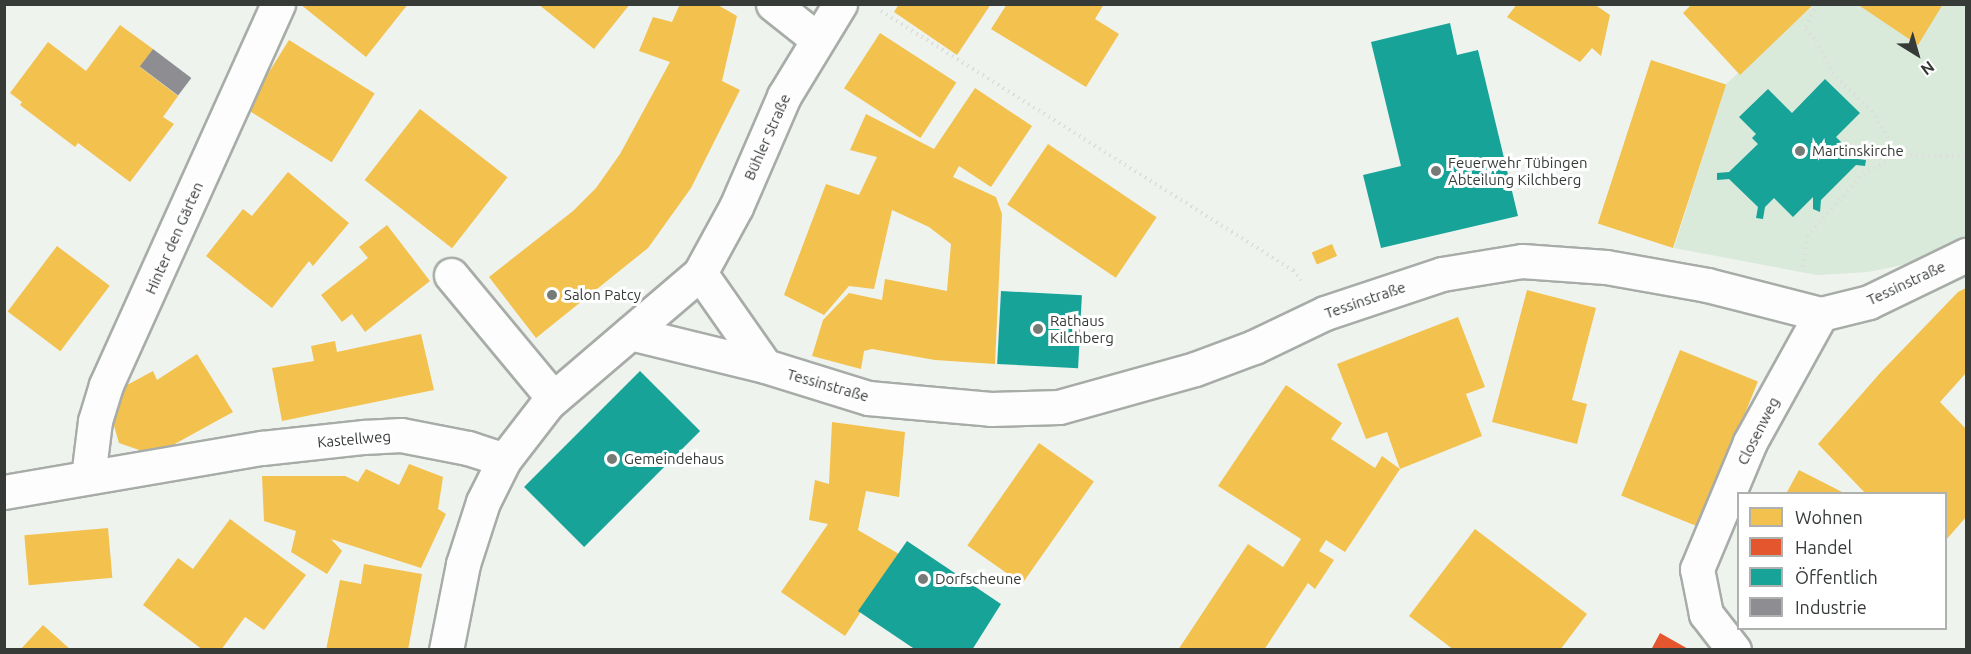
<!DOCTYPE html>
<html>
<head>
<meta charset="utf-8">
<style>
	body { margin:0 }
	#map { position:relative; width:1971px; height:654px; overflow:hidden; background:#eef3ee; font-family:Ubuntu,sans-serif }
	div>[style] { position:absolute }
	.green>* { inset:0; background:#d9e9da }
	.homes>* { inset:0; background:#f2c14e; transform-origin:0 0 }
	.shops>* { inset:0; background:#e4572e }
	.public>* { inset:0; background:#17a398; transform-origin:0 0 }
	.industry>* { inset:0; background:#8d8d92; transform-origin:0 0 }
	.path>* { height:4px; margin-top:-2px; transform-origin:0; background:repeating-linear-gradient(90deg,#dbdedb 0 1.5px,transparent 0 6px) }
	.roads { filter:drop-shadow(2px 0 #a8aca8) drop-shadow(-2px 0 #a8aca8) drop-shadow(0 2px #a8aca8) drop-shadow(0 -2px #a8aca8) }
	.minor>* { height:33px; margin:-16.5px; padding:0 16.5px; transform-origin:16.5px; border-radius:16.5px; background:#fcfdfc }
	.dots>* { width:16px; height:16px; translate:-50% -50%; box-sizing:border-box; border:3px solid #fff; border-radius:50% }
	span { translate:-50% -50%; white-space:nowrap; text-align:center; line-height:1.15; -webkit-text-stroke:6px #fff; paint-order:stroke }
	.street-label { font-size:15px; color:#363b37 }
	.poi-label { font-size:15px; color:#363b37 }
	.left { translate:0 -50%; text-align:left }
	.frame { position:absolute; inset:0; border:6px solid #363b37; pointer-events:none }
	.legend { position:absolute; left:1737px; top:492px; width:210px; height:138px; box-sizing:border-box; background:#fff; border:2px solid #afb1af; margin:0; padding:8px 10px; list-style:none; font-size:18px; color:#363b37 }
	.legend li { display:flex; align-items:center; gap:12px; height:30px }
	.legend b { width:30px; border:2px solid #afb1af }
	.north { position:absolute; left:1887px; top:24px; width:60px; height:60px; -webkit-text-stroke:4px #fff; paint-order:stroke; rotate:143deg; font-size:16px; font-weight:700; line-height:24px; text-align:center; color:#363b37 }
	.north::after { content:''; display:block; margin:auto; width:21px; height:27px; background:#363b37; clip-path:polygon(50% 0,100% 100%,50% 72%,0 100%) }
</style>
</head>
<body>
<div id="map">
	<div class="green">
		<i style="clip-path:polygon(1814px 5px,1966px 5px,1966px 238px,1917px 262px,1868px 272px,1817px 275px,1674px 248px,1726px 84px)"></i>
	</div>
	<div class="homes">
		<i style="clip-path:polygon(300px 4px,408px 4px,366px 57px)"></i>
		<i style="clip-path:polygon(538px 4px,630px 4px,594px 49px)"></i>
		<i style="clip-path:polygon(680px 4px,716px 4px,737px 16px,722px 81px,740px 90px,691px 188px,648px 248px,536px 338px,489px 277px,573px 211px,596px 188px,620px 154px,670px 62px,639px 51px,653px 17px,672px 22px)"></i>
		<i style="clip-path:polygon(899px 4px,991px 4px,957px 55px,894px 12px)"></i>
		<i style="clip-path:polygon(1007px 4px,1104px 4px,1095px 19px,1119px 34px,1086px 87px,991px 29px)"></i>
		<i style="clip-path:polygon(1517px 4px,1594px 4px,1610px 15px,1601px 56px,1592px 48px,1580px 62px,1507px 17px)"></i>
		<i style="clip-path:polygon(1692px 4px,1814px 4px,1740px 75px,1683px 13px)"></i>
		<i style="clip-path:polygon(1857px 4px,1943px 4px,1918px 45px)"></i>
		<i style="clip-path:polygon(120px 25px,153px 49px,140px 67px,178px 96px,163px 117px,174px 124px,130px 182px,78px 143px,75px 147px,20px 105px,22px 102px,10px 93px,48px 42px,86px 71px)"></i>
		<i style="left:880px;top:33px;width:91px;height:66px;rotate:33deg"></i>
		<i style="left:289px;top:40px;width:101px;height:81px;rotate:32deg"></i>
		<i style="left:1651px;top:60px;width:79px;height:172px;rotate:18deg"></i>
		<i style="clip-path:polygon(975px 88px,1032px 126px,991px 187px,959px 166px,953px 177px,996px 197px,1002px 214px,995px 364px,935px 360px,872px 349px,864px 351px,861px 369px,812px 356px,823px 320px,849px 293px,882px 300px,885px 279px,947px 291px,951px 244px,929px 227px,892px 210px,874px 289px,849px 286px,824px 315px,784px 295px,826px 184px,859px 195px,877px 157px,850px 150px,866px 114px,934px 149px)"></i>
		<i style="left:420px;top:109px;width:111px;height:90px;rotate:38deg"></i>
		<i style="left:1048px;top:144px;width:131px;height:73px;rotate:34deg"></i>
		<i style="clip-path:polygon(288px 172px,349px 223px,313px 266px,309px 261px,272px 308px,206px 256px,243px 209px,252px 216px)"></i>
		<i style="clip-path:polygon(387px 225px,430px 281px,365px 332px,352px 314px,342px 322px,321px 295px,368px 258px,359px 247px)"></i>
		<i style="left:1332px;top:244px;width:13px;height:22px;rotate:67deg"></i>
		<i style="left:57px;top:246px;width:66px;height:82px;rotate:37deg"></i>
		<i style="clip-path:polygon(1966px 288px,1966px 373px,1940px 402px,1966px 429px,1966px 517px,1946px 540px,1946px 494px,1866px 494px,1818px 444px,1881px 372px,1958px 292px)"></i>
		<i style="clip-path:polygon(1527px 290px,1596px 308px,1572px 400px,1587px 404px,1577px 444px,1492px 422px)"></i>
		<i style="clip-path:polygon(1458px 317px,1485px 387px,1466px 394px,1482px 436px,1400px 469px,1387px 432px,1366px 439px,1337px 364px)"></i>
		<i style="clip-path:polygon(421px 334px,434px 390px,282px 421px,272px 368px,314px 361px,311px 346px,335px 341px,337px 352px)"></i>
		<i style="left:1680px;top:350px;width:84px;height:157px;rotate:22deg"></i>
		<i style="clip-path:polygon(197px 354px,233px 412px,171px 446px,148px 453px,119px 443px,110px 412px,127px 385px,153px 371px,157px 380px)"></i>
		<i style="clip-path:polygon(1286px 385px,1342px 423px,1331px 439px,1375px 468px,1382px 456px,1400px 469px,1345px 552px,1326px 540px,1319px 551px,1334px 560px,1315px 589px,1308px 583px,1264px 650px,1178px 650px,1248px 544px,1283px 567px,1301px 539px,1218px 486px)"></i>
		<i style="clip-path:polygon(832px 422px,905px 432px,899px 497px,866px 491px,858px 530px,899px 554px,845px 636px,781px 592px,828px 524px,809px 520px,815px 480px,829px 484px)"></i>
		<i style="left:1039px;top:443px;width:67px;height:125px;rotate:35deg"></i>
		<i style="clip-path:polygon(409px 464px,443px 477px,438px 509px,446px 514px,421px 568px,331px 539px,342px 551px,327px 574px,291px 552px,296px 531px,264px 521px,262px 476px,345px 476px,358px 482px,366px 469px,399px 485px)"></i>
		<i style="clip-path:polygon(1799px 470px,1846px 494px,1786px 494px)"></i>
		<i style="clip-path:polygon(230px 519px,306px 575px,264px 630px,245px 617px,221px 650px,203px 650px,143px 605px,178px 558px,193px 569px)"></i>
		<i style="left:108px;top:528px;width:50px;height:84px;rotate:85deg"></i>
		<i style="clip-path:polygon(1475px 529px,1587px 614px,1560px 650px,1454px 650px,1409px 616px)"></i>
		<i style="clip-path:polygon(364px 564px,422px 574px,408px 650px,326px 650px,340px 580px,361px 584px)"></i>
		<i style="clip-path:polygon(43px 625px,71px 650px,20px 650px)"></i>
	</div>
	<div class="shops">
		<i style="clip-path:polygon(1660px 633px,1690px 650px,1651px 650px)"></i>
	</div>
	<div class="public">
		<i style="clip-path:polygon(1450px 23px,1457px 55px,1478px 50px,1518px 216px,1381px 248px,1363px 175px,1401px 166px,1371px 42px)"></i>
		<i style="clip-path:polygon(1825px 79px,1860px 113px,1836px 137px,1858px 159px,1866px 160px,1865px 166px,1856px 165px,1821px 200px,1820px 212px,1813px 209px,1813px 197px,1793px 217px,1774px 198px,1765px 207px,1763px 219px,1756px 218px,1758px 207px,1729px 179px,1717px 180px,1717px 173px,1729px 172px,1758px 144px,1752px 138px,1756px 134px,1739px 117px,1768px 89px,1792px 113px)"></i>
		<i style="left:1001px;top:291px;width:81px;height:73px;rotate:3deg"></i>
		<i style="left:640px;top:371px;width:85px;height:164px;rotate:45deg"></i>
		<i style="clip-path:polygon(907px 541px,1001px 604px,972px 650px,916px 650px,858px 611px)"></i>
	</div>
	<div class="industry">
		<i style="left:153px;top:49px;width:48px;height:22px;rotate:37deg"></i>
	</div>
	<div class="path">
		<i style="left:1817px;top:4px;width:28px;rotate:116deg"></i>
		<i style="left:1805px;top:29px;width:16px;rotate:47deg"></i>
		<i style="left:1816px;top:41px;width:36px;rotate:63deg"></i>
		<i style="left:1832px;top:73px;width:55px;rotate:43.5deg"></i>
		<i style="left:1872px;top:111px;width:51px;rotate:59.4deg"></i>
		<i style="left:881px;top:11px;width:487px;rotate:32.2deg"></i>
		<i style="left:1293px;top:270px;width:13px;rotate:51deg"></i>
		<i style="left:1803px;top:267px;width:31px;rotate:-83deg"></i>
		<i style="left:1807px;top:236px;width:84px;rotate:-47.9deg"></i>
		<i style="left:1863px;top:174px;width:40px;rotate:-28deg"></i>
		<i style="left:1898px;top:155px;width:68px;rotate:1.7deg"></i>
	</div>
	<div class="roads">
		<div class="minor">
			<i style="left:773px;top:4px;width:56px;rotate:38.5deg"></i>
			<i style="left:700px;top:273px;width:113px;rotate:55deg"></i>
			<i style="left:451px;top:275px;width:160px;rotate:50.3deg"></i>
			<i style="left:630px;top:333px;width:139px;rotate:13.7deg"></i>
			<i style="left:765px;top:366px;width:108px;rotate:17.3deg"></i>
			<i style="left:868px;top:398px;width:123px;rotate:5.1deg"></i>
			<i style="left:991px;top:409px;width:68px;rotate:-1.7deg"></i>
			<i style="left:1059px;top:407px;width:141px;rotate:-15.6deg"></i>
			<i style="left:1195px;top:369px;width:63px;rotate:-20.4deg"></i>
			<i style="left:1254px;top:347px;width:79px;rotate:-25.6deg"></i>
			<i style="left:1325px;top:313px;width:123px;rotate:-18.4deg"></i>
			<i style="left:1442px;top:274px;width:81px;rotate:-9.2deg"></i>
			<i style="left:1522px;top:261px;width:84px;rotate:4.1deg"></i>
			<i style="left:1606px;top:267px;width:103px;rotate:10.1deg"></i>
			<i style="left:1707px;top:285px;width:118px;rotate:14.3deg"></i>
			<i style="left:1821px;top:314px;width:49px;rotate:-14deg"></i>
			<i style="left:1869px;top:302px;width:108px;rotate:-25.9deg"></i>
			<i style="left:88px;top:477px;width:56px;rotate:-82.9deg"></i>
			<i style="left:95px;top:421px;width:38px;rotate:-73deg"></i>
			<i style="left:106px;top:385px;width:418px;rotate:-65.7deg"></i>
			<i style="left:4px;top:492px;width:262px;rotate:-9.7deg"></i>
			<i style="left:262px;top:448px;width:103px;rotate:-6.2deg"></i>
			<i style="left:364px;top:437px;width:37px;rotate:-3deg"></i>
			<i style="left:401px;top:435px;width:68px;rotate:11deg"></i>
			<i style="left:468px;top:448px;width:38px;rotate:18deg"></i>
			<i style="left:446px;top:650px;width:88px;rotate:-78.8deg"></i>
			<i style="left:463px;top:564px;width:65px;rotate:-72.1deg"></i>
			<i style="left:483px;top:502px;width:47px;rotate:-63.4deg"></i>
			<i style="left:504px;top:460px;width:72px;rotate:-52.3deg"></i>
			<i style="left:548px;top:403px;width:200px;rotate:-40.5deg"></i>
			<i style="left:700px;top:273px;width:75px;rotate:-61.4deg"></i>
			<i style="left:736px;top:207px;width:121px;rotate:-66.6deg"></i>
			<i style="left:784px;top:96px;width:108px;rotate:-58.7deg"></i>
			<i style="left:1734px;top:650px;width:46px;rotate:-127.9deg"></i>
			<i style="left:1706px;top:614px;width:46px;rotate:-101.3deg"></i>
			<i style="left:1697px;top:569px;width:138px;rotate:-67.3deg"></i>
			<i style="left:1750px;top:442px;width:146px;rotate:-61deg"></i>
		</div>
	</div>
	<div class="dots">
		<i style="left:1800px;top:151px;background:#767b77"></i>
		<i style="left:1436px;top:171px;background:#767b77"></i>
		<i style="left:552px;top:295px;background:#767b77"></i>
		<i style="left:1038px;top:329px;background:#767b77"></i>
		<i style="left:612px;top:459px;background:#767b77"></i>
		<i style="left:923px;top:579px;background:#767b77"></i>
	</div>
	<div class="street-label">
		<span style="left:767px;top:137px;rotate:-66deg">Bühler Straße</span>
		<span style="left:174px;top:238px;rotate:-66deg">Hinter den Gärten</span>
		<span style="left:1906px;top:283px;rotate:-25deg">Tessinstraße</span>
		<span style="left:1365px;top:300px;rotate:-19deg">Tessinstraße</span>
		<span style="left:828px;top:385px;rotate:16deg">Tessinstraße</span>
		<span style="left:1758px;top:431px;rotate:-63deg">Closenweg</span>
		<span style="left:354px;top:439px;rotate:-5deg">Kastellweg</span>
	</div>
	<div class="poi-label">
		<span class="left" style="left:1812px;top:151px">Martinskirche</span>
		<span class="left" style="left:1448px;top:171px">Feuerwehr Tübingen<br>Abteilung Kilchberg</span>
		<span class="left" style="left:564px;top:295px">Salon Patcy</span>
		<span class="left" style="left:1050px;top:329px">Rathaus<br>Kilchberg</span>
		<span class="left" style="left:624px;top:459px">Gemeindehaus</span>
		<span class="left" style="left:935px;top:579px">Dorfscheune</span>
	</div>
	<div class="frame"></div>
	<ul class="legend">
	<li><b style="height:16px;background:#f2c14e"></b>Wohnen</li>
	<li><b style="height:16px;background:#e4572e"></b>Handel</li>
	<li><b style="height:16px;background:#17a398"></b>Öffentlich</li>
	<li><b style="height:16px;background:#8d8d92"></b>Industrie</li>
	</ul>
	<div class="north">N</div>
</div>
</body>
</html>
